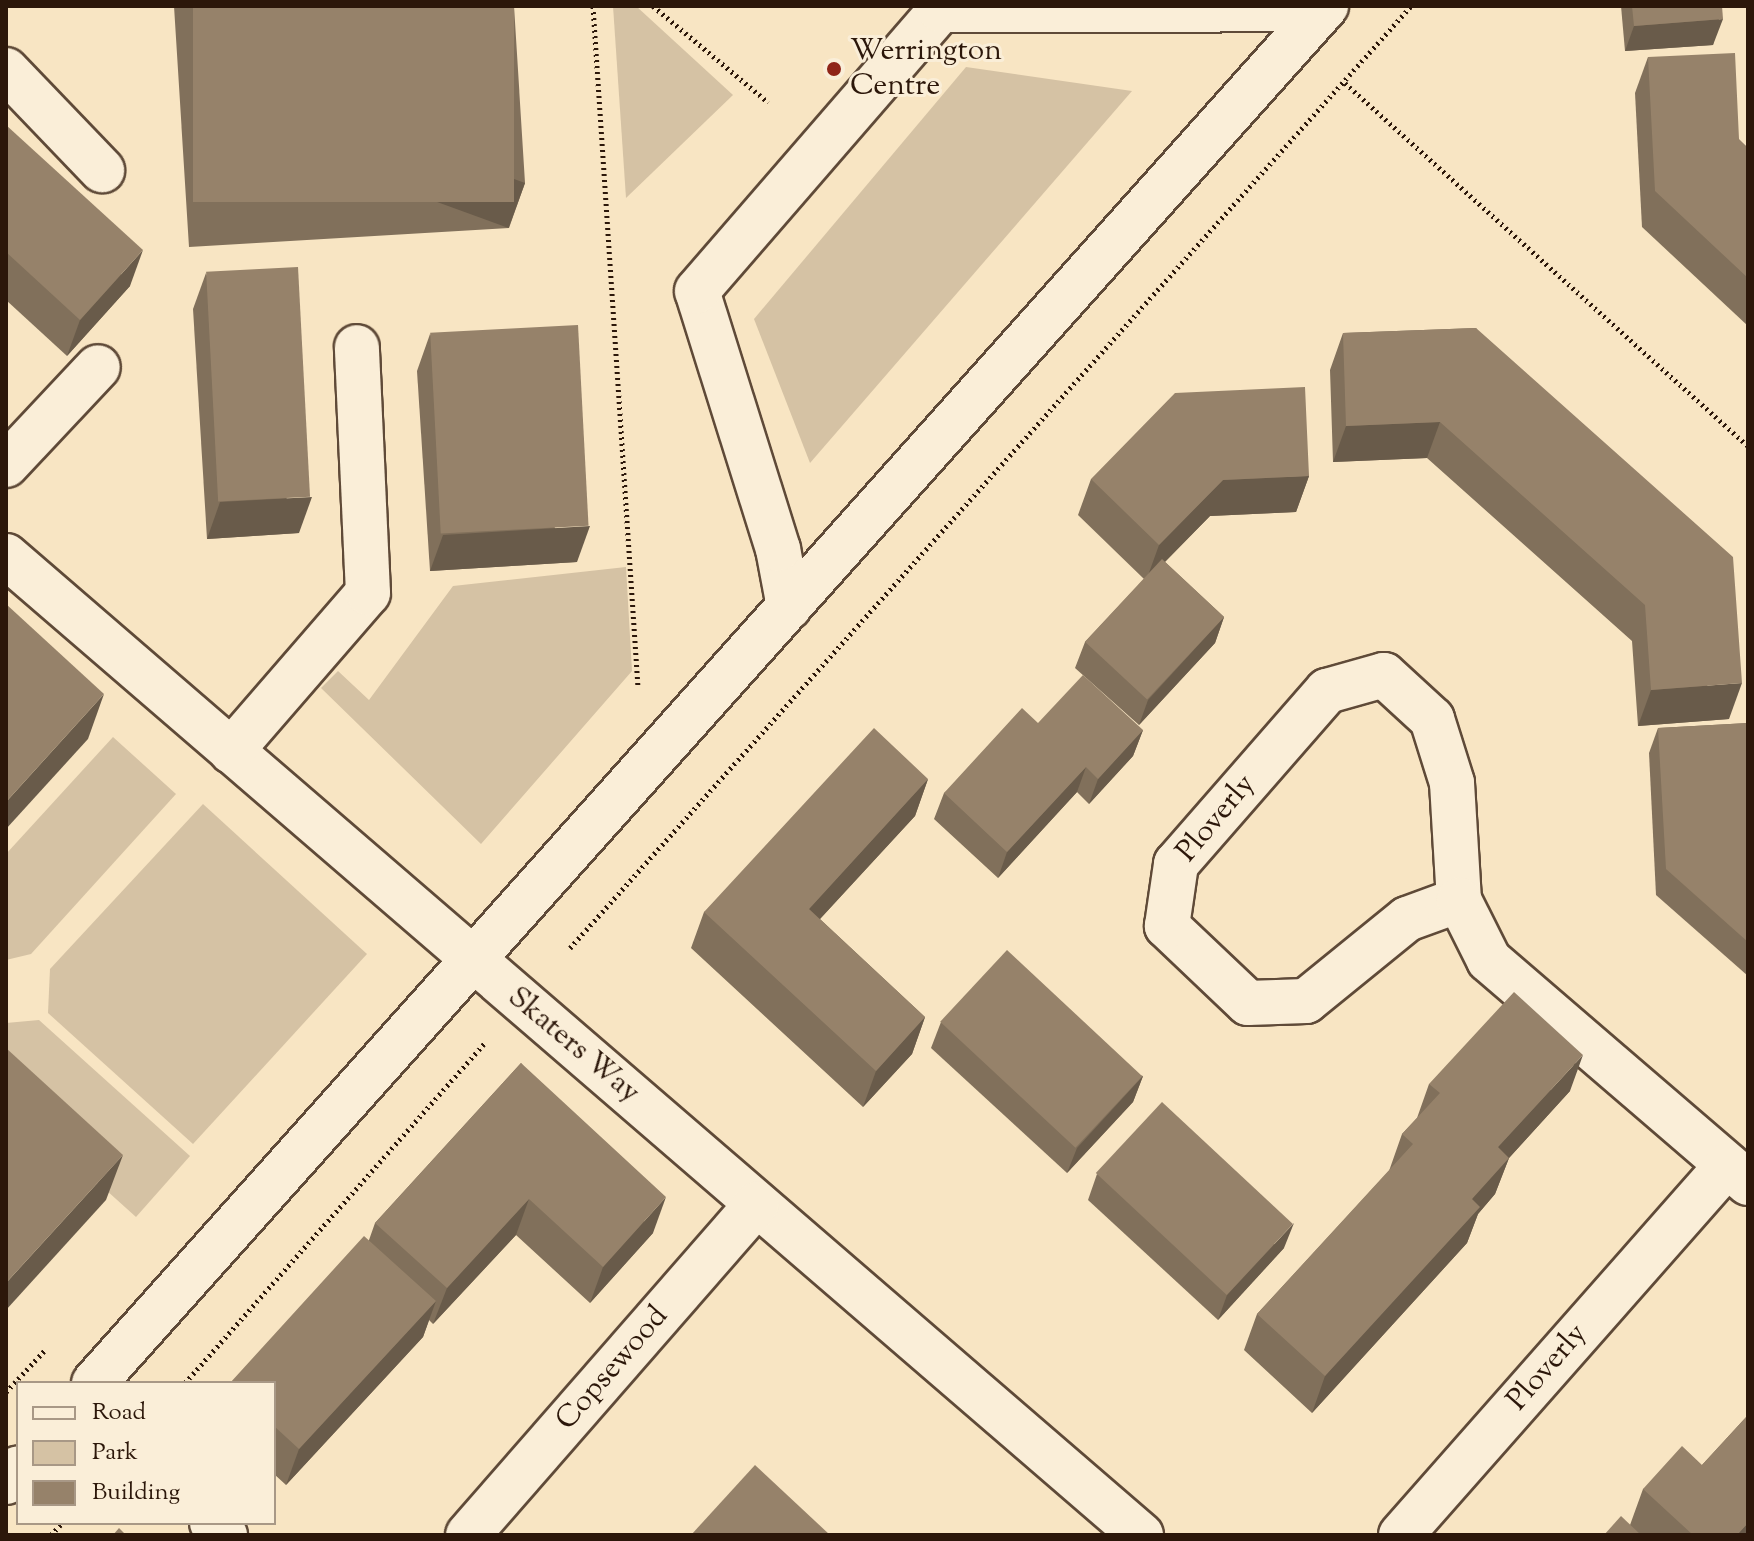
<!DOCTYPE html>
<html>
<head>
<meta charset="utf-8">
<style>
	body { margin:0 }
	#map { position:relative; width:1754px; height:1541px; overflow:hidden; background:#f8e5c3; font-family:"Sorts Mill Goudy",serif }
	div>[style] { position:absolute }
	.green>* { inset:0; background:#d5c2a4 }
	.path>* { height:5px; margin-top:-2.5px; transform-origin:0; background:repeating-linear-gradient(90deg,#2c170a 0 2px,transparent 0 6px) }
	.roads { filter:drop-shadow(2px 0 #5f4a38) drop-shadow(-2px 0 #5f4a38) drop-shadow(0 2px #5f4a38) drop-shadow(0 -2px #5f4a38) }
	.minor>* { height:44px; margin:-22px; padding:0 22px; transform-origin:22px; border-radius:22px; background:#faeed8 }
	.wall>* { inset:0; background:#81705b }
	.shaded-wall>* { inset:0; background:#695b4a; transform-origin:0 0 }
	.building>* { inset:0; background:#96826a; transform-origin:0 0 }
	.dots>* { width:22px; height:22px; translate:-50% -50%; box-sizing:border-box; border:4px solid #faeed8; border-radius:50% }
	span { translate:-50% -50%; white-space:nowrap; text-align:center; line-height:1.15; -webkit-text-stroke:6px #faeed8; paint-order:stroke }
	.poi-label { font-size:30px; color:#2c170a }
	.left { translate:0 -50%; text-align:left }
	.street-label { font-size:30px; color:#2c170a }
	.frame { position:absolute; inset:0; border:8px solid #2c170a; pointer-events:none }
	.legend { position:absolute; left:16px; top:1381px; width:260px; height:144px; box-sizing:border-box; background:#faeed8; border:2px solid #a89886; margin:0; padding:10px 14px; list-style:none; font-size:24px; color:#2c170a }
	.legend li { display:flex; align-items:center; gap:16px; height:40px }
	.legend b { width:40px; border:2px solid #a89886 }
</style>
</head>
<body>
<div id="map">
	<div class="green">
		<i style="clip-path:polygon(613px 6px,636px 6px,733px 95px,626px 198px)"></i>
		<i style="clip-path:polygon(966px 67px,1132px 91px,810px 463px,754px 319px)"></i>
		<i style="clip-path:polygon(626px 567px,632px 671px,481px 844px,321px 688px,338px 671px,369px 700px,453px 586px)"></i>
		<i style="clip-path:polygon(113px 737px,176px 794px,31px 954px,6px 960px,6px 854px)"></i>
		<i style="clip-path:polygon(203px 804px,367px 954px,193px 1144px,48px 1013px,50px 969px)"></i>
		<i style="clip-path:polygon(39px 1020px,190px 1156px,136px 1217px,6px 1100px,6px 1023px)"></i>
	</div>
	<div class="path">
		<i style="left:593px;top:6px;width:683px;rotate:86.22deg"></i>
		<i style="left:653px;top:6px;width:150px;rotate:39.9deg"></i>
		<i style="left:1345px;top:83px;width:542px;rotate:42.01deg"></i>
		<i style="left:570px;top:948px;width:1263px;rotate:-48.24deg"></i>
		<i style="left:185px;top:1383px;width:453px;rotate:-48.6deg"></i>
		<i style="left:6px;top:1392px;width:59px;rotate:-47.1deg"></i>
		<i style="left:51px;top:1535px;width:16px;rotate:-47deg"></i>
	</div>
	<div class="roads">
		<div class="minor">
			<i style="left:6px;top:70px;width:139px;rotate:46.2deg"></i>
			<i style="left:6px;top:465px;width:134px;rotate:-46.8deg"></i>
			<i style="left:6px;top:556px;width:1499px;rotate:40.78deg"></i>
			<i style="left:789px;top:607px;width:59px;rotate:-100.7deg"></i>
			<i style="left:778px;top:549px;width:270px;rotate:-107.4deg"></i>
			<i style="left:697px;top:291px;width:371px;rotate:-49.1deg"></i>
			<i style="left:940px;top:10px;width:383px;rotate:-0.1deg"></i>
			<i style="left:231px;top:751px;width:209px;rotate:-49.1deg"></i>
			<i style="left:368px;top:593px;width:246px;rotate:-92.6deg"></i>
			<i style="left:1459px;top:900px;width:55px;rotate:159.9deg"></i>
			<i style="left:1407px;top:919px;width:130px;rotate:140.9deg"></i>
			<i style="left:1306px;top:1001px;width:58px;rotate:178deg"></i>
			<i style="left:1248px;top:1003px;width:112px;rotate:-136.5deg"></i>
			<i style="left:1167px;top:926px;width:63px;rotate:-81.7deg"></i>
			<i style="left:1176px;top:864px;width:230px;rotate:-48.9deg"></i>
			<i style="left:1327px;top:691px;width:59px;rotate:-15.7deg"></i>
			<i style="left:1384px;top:675px;width:65px;rotate:42.5deg"></i>
			<i style="left:1432px;top:719px;width:67px;rotate:72.6deg"></i>
			<i style="left:1452px;top:783px;width:117px;rotate:86.6deg"></i>
			<i style="left:1459px;top:900px;width:67px;rotate:63.4deg"></i>
			<i style="left:1489px;top:960px;width:342px;rotate:40.7deg"></i>
			<i style="left:94px;top:1383px;width:1848px;rotate:-48.18deg"></i>
			<i style="left:6px;top:1482px;width:18px;rotate:-49deg"></i>
			<i style="left:212px;top:1523px;width:18px;rotate:43deg"></i>
			<i style="left:468px;top:1535px;width:439px;rotate:-48.9deg"></i>
			<i style="left:1401px;top:1535px;width:493px;rotate:-48.6deg"></i>
		</div>
	</div>
	<div class="wall">
		<i style="clip-path:polygon(174px 6px,514px 6px,525px 183px,509px 228px,189px 247px)"></i>
		<i style="clip-path:polygon(1621px 6px,1722px 6px,1713px 45px,1625px 51px)"></i>
		<i style="clip-path:polygon(1648px 57px,1748px 148px,1748px 326px,1642px 227px,1635px 93px)"></i>
		<i style="clip-path:polygon(6px 125px,130px 286px,67px 356px,6px 300px)"></i>
		<i style="clip-path:polygon(206px 273px,299px 533px,207px 539px,193px 309px)"></i>
		<i style="clip-path:polygon(1476px 328px,1729px 719px,1638px 726px,1632px 641px,1427px 458px,1333px 462px,1330px 370px,1343px 333px)"></i>
		<i style="clip-path:polygon(430px 334px,577px 562px,430px 571px,417px 371px)"></i>
		<i style="clip-path:polygon(1309px 476px,1296px 512px,1210px 516px,1165px 562px,1224px 617px,1215px 643px,1139px 725px,1075px 668px,1085px 642px,1144px 579px,1078px 515px,1091px 479px)"></i>
		<i style="clip-path:polygon(1038px 723px,1143px 730px,1133px 756px,1089px 804px,1077px 792px,998px 878px,934px 819px,944px 793px)"></i>
		<i style="clip-path:polygon(1748px 723px,1748px 976px,1656px 895px,1649px 753px,1658px 728px)"></i>
		<i style="clip-path:polygon(928px 779px,915px 816px,820px 919px,925px 1017px,912px 1054px,863px 1107px,691px 948px,704px 912px)"></i>
		<i style="clip-path:polygon(941px 1022px,1143px 1076px,1133px 1102px,1067px 1173px,931px 1048px)"></i>
		<i style="clip-path:polygon(521px 1063px,653px 1233px,590px 1303px,516px 1235px,433px 1324px,429px 1320px,423px 1337px,286px 1485px,274px 1474px,274px 1383px,369px 1240px,375px 1223px)"></i>
		<i style="clip-path:polygon(1429px 1084px,1570px 1091px,1509px 1158px,1495px 1194px,1478px 1214px,1467px 1243px,1312px 1413px,1244px 1350px,1257px 1314px,1389px 1171px,1402px 1134px,1417px 1118px)"></i>
		<i style="clip-path:polygon(1097px 1174px,1284px 1248px,1218px 1320px,1088px 1200px)"></i>
		<i style="clip-path:polygon(1748px 1415px,1748px 1535px,1604px 1535px,1630px 1525px,1643px 1489px,1702px 1465px)"></i>
	</div>
	<div class="shaded-wall">
		<i style="clip-path:polygon(1723px 19px,1713px 45px,1625px 51px,1634px 26px)"></i>
		<i style="left:525px;top:183px;width:48px;height:321px;rotate:110deg"></i>
		<i style="clip-path:polygon(143px 250px,130px 286px,67px 356px,80px 320px)"></i>
		<i style="clip-path:polygon(1440px 422px,1427px 458px,1333px 462px,1346px 426px)"></i>
		<i style="clip-path:polygon(1309px 476px,1296px 512px,1210px 516px,1146px 581px,1159px 545px,1223px 480px)"></i>
		<i style="clip-path:polygon(312px 497px,299px 533px,207px 539px,220px 502px)"></i>
		<i style="clip-path:polygon(590px 526px,577px 562px,430px 571px,443px 535px)"></i>
		<i style="clip-path:polygon(1224px 617px,1215px 643px,1139px 725px,1148px 700px)"></i>
		<i style="clip-path:polygon(1742px 683px,1729px 719px,1638px 726px,1651px 690px)"></i>
		<i style="clip-path:polygon(104px 694px,88px 739px,6px 829px,6px 802px)"></i>
		<i style="clip-path:polygon(1143px 730px,1133px 756px,1089px 804px,1098px 779px)"></i>
		<i style="clip-path:polygon(1086px 767px,1077px 792px,998px 878px,1007px 852px)"></i>
		<i style="clip-path:polygon(928px 779px,915px 816px,795px 946px,809px 909px)"></i>
		<i style="clip-path:polygon(925px 1017px,912px 1054px,863px 1107px,876px 1071px)"></i>
		<i style="clip-path:polygon(1583px 1055px,1570px 1091px,1509px 1158px,1495px 1194px,1478px 1214px,1467px 1243px,1312px 1413px,1325px 1376px,1472px 1199px,1498px 1147px)"></i>
		<i style="clip-path:polygon(1143px 1076px,1133px 1102px,1067px 1173px,1077px 1148px)"></i>
		<i style="clip-path:polygon(123px 1155px,106px 1200px,6px 1310px,6px 1283px)"></i>
		<i style="clip-path:polygon(666px 1197px,653px 1233px,590px 1303px,603px 1267px)"></i>
		<i style="clip-path:polygon(529px 1199px,516px 1235px,433px 1324px,447px 1288px)"></i>
		<i style="clip-path:polygon(1294px 1223px,1284px 1248px,1218px 1320px,1227px 1295px)"></i>
		<i style="clip-path:polygon(436px 1301px,423px 1337px,286px 1485px,299px 1449px)"></i>
		<i style="clip-path:polygon(1748px 1523px,1748px 1535px,1737px 1535px)"></i>
	</div>
	<div class="building">
		<i style="left:193px;top:6px;width:321px;height:196px"></i>
		<i style="clip-path:polygon(1632px 6px,1722px 6px,1723px 19px,1634px 26px)"></i>
		<i style="clip-path:polygon(1735px 53px,1739px 139px,1748px 148px,1748px 278px,1655px 191px,1648px 57px)"></i>
		<i style="clip-path:polygon(6px 125px,143px 250px,80px 320px,6px 252px)"></i>
		<i style="left:298px;top:267px;width:230px;height:92px;rotate:87deg"></i>
		<i style="left:578px;top:325px;width:201px;height:148px;rotate:87deg"></i>
		<i style="clip-path:polygon(1476px 328px,1733px 557px,1742px 683px,1651px 690px,1645px 605px,1440px 422px,1346px 426px,1343px 333px)"></i>
		<i style="clip-path:polygon(1305px 387px,1309px 476px,1223px 480px,1159px 545px,1091px 479px,1175px 393px)"></i>
		<i style="left:1162px;top:559px;width:85px;height:113px;rotate:43deg"></i>
		<i style="clip-path:polygon(6px 604px,104px 694px,6px 802px)"></i>
		<i style="clip-path:polygon(1083px 675px,1143px 730px,1098px 779px,1086px 767px,1007px 852px,944px 793px,1022px 708px,1038px 723px)"></i>
		<i style="clip-path:polygon(1748px 723px,1748px 942px,1666px 869px,1658px 728px)"></i>
		<i style="clip-path:polygon(874px 728px,928px 779px,809px 909px,925px 1017px,876px 1071px,704px 912px)"></i>
		<i style="left:1007px;top:950px;width:185px;height:98px;rotate:43deg"></i>
		<i style="clip-path:polygon(1514px 992px,1583px 1055px,1498px 1147px,1509px 1158px,1472px 1199px,1480px 1207px,1325px 1376px,1257px 1314px,1413px 1144px,1402px 1134px,1440px 1093px,1429px 1084px)"></i>
		<i style="clip-path:polygon(6px 1048px,123px 1155px,6px 1283px)"></i>
		<i style="clip-path:polygon(521px 1063px,666px 1197px,603px 1267px,529px 1199px,447px 1288px,375px 1223px)"></i>
		<i style="left:1162px;top:1102px;width:179px;height:97px;rotate:43deg"></i>
		<i style="clip-path:polygon(364px 1236px,436px 1301px,299px 1449px,274px 1426px,274px 1383px,230px 1383px)"></i>
		<i style="clip-path:polygon(1748px 1415px,1748px 1523px,1737px 1535px,1693px 1535px,1643px 1489px,1682px 1446px,1702px 1465px)"></i>
		<i style="clip-path:polygon(755px 1465px,830px 1535px,691px 1535px)"></i>
		<i style="clip-path:polygon(1621px 1516px,1641px 1535px,1604px 1535px)"></i>
		<i style="clip-path:polygon(119px 1528px,126px 1535px,113px 1535px)"></i>
	</div>
	<div class="dots">
		<i style="left:834px;top:69px;background:#8f2418"></i>
	</div>
	<div class="poi-label">
		<span class="left" style="left:850px;top:69px">Werrington<br>Centre</span>
	</div>
	<div class="street-label">
		<span style="left:1217px;top:819px;rotate:-50deg">Ploverly</span>
		<span style="left:573px;top:1046px;rotate:40deg">Skaters Way</span>
		<span style="left:1548px;top:1368px;rotate:-49deg">Ploverly</span>
		<span style="left:613px;top:1369px;rotate:-49deg">Copsewood</span>
	</div>
	<div class="frame"></div>
	<ul class="legend">
	<li><b style="height:10px;background:#faeed8"></b>Road</li>
	<li><b style="height:22px;background:#d5c2a4"></b>Park</li>
	<li><b style="height:22px;background:#96826a"></b>Building</li>
	</ul>
</div>
</body>
</html>
